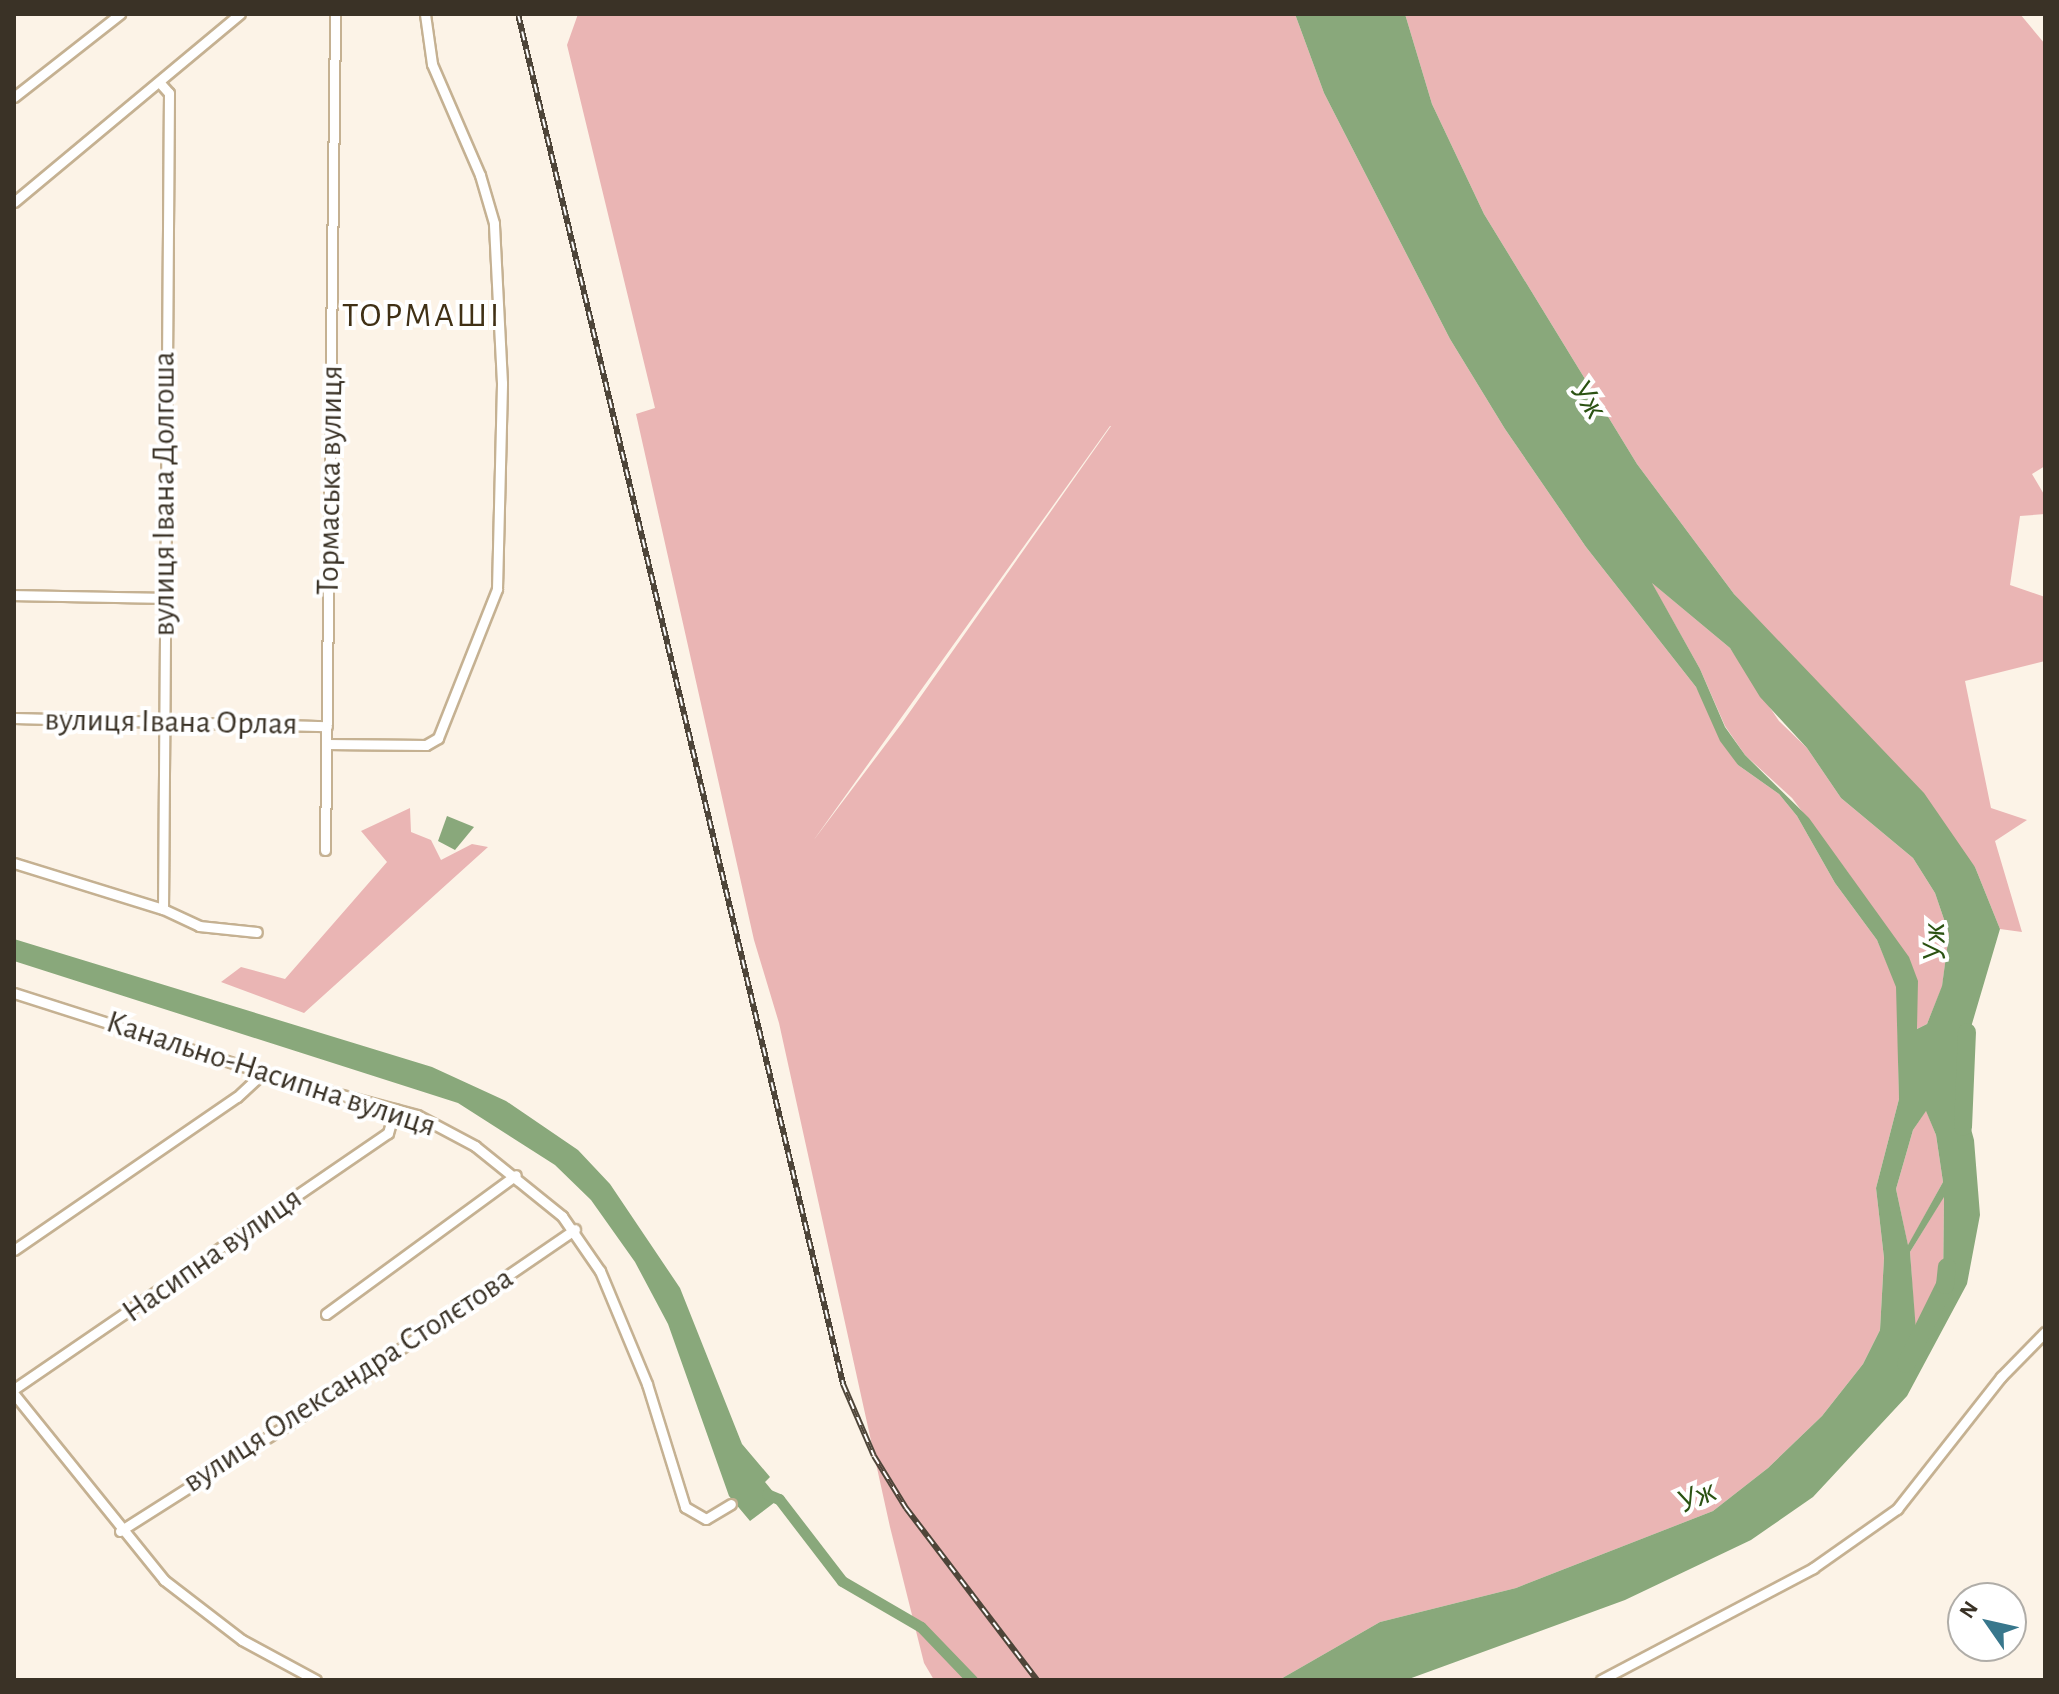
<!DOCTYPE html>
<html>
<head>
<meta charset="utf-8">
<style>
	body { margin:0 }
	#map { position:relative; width:2059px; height:1694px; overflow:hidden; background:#fcf3e7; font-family:"Alegreya Sans",sans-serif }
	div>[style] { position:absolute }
	.green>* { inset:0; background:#eab5b4 }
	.water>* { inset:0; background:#89a87b }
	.canal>* { height:11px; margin:-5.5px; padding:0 5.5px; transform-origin:5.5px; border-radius:5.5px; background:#89a87b }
	.river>* { height:18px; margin:-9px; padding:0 9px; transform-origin:9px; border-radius:9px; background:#89a87b }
	.roads { filter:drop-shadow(2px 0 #c5b192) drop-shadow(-2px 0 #c5b192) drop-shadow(0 2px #c5b192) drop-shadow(0 -2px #c5b192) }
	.street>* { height:9px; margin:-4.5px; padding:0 4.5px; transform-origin:4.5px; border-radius:4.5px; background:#fff }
	.rail>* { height:6px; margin-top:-3px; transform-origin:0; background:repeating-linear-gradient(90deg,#fff 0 9px,#4e4539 0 18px); box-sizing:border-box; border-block:2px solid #4e4539 }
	span { translate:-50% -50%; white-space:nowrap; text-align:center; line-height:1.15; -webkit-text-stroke:8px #fff; paint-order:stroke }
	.street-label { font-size:32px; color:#3a3226 }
	.neighbourhood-label { font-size:34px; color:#403015; letter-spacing:2px }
	.water-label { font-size:34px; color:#2b5212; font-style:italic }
	.frame { position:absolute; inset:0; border:16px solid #3a3226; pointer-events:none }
	.north { position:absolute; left:1947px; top:1582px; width:80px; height:80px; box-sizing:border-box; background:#fff; border:2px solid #b0ada8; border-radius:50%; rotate:304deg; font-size:22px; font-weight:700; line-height:32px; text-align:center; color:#3a3226 }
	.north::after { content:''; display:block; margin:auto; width:28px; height:36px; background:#38778c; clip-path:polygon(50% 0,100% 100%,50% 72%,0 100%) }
</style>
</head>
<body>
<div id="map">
	<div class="green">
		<i style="clip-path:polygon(evenodd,578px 14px,1295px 14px,1324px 93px,1450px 339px,1505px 429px,1586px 547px,1696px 687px,1738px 765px,1779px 794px,1797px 816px,1835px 883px,1877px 940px,1897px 987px,1899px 1099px,1876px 1188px,1884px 1258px,1880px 1330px,1863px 1364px,1822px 1416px,1768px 1468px,1713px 1511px,1516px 1588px,1380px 1622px,1279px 1680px,934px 1680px,924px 1663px,890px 1527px,779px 1023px,754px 940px,636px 414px,655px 408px,567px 45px,578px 14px,1111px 426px,902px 723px,813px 841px,1110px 426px,1111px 426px)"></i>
		<i style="clip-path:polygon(1405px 14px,2020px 14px,2045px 44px,2045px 466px,2032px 474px,2045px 496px,2045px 514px,2020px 516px,2010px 585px,2045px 597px,2045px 661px,1965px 681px,1991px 808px,2027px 820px,1995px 841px,2022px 932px,2000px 929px,1975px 867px,1734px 594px,1637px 464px,1484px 214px,1432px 104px)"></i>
		<i style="clip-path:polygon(1651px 582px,1730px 648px,1779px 721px,1807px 748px,1841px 798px,1913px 858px,1935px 893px,1949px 934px,1942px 987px,1927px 1024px,1917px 1029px,1866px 902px,1849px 874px,1792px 798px,1745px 755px,1725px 726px,1700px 669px)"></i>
		<i style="clip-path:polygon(410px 808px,411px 832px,431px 840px,441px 860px,472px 844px,488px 847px,304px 1013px,221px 982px,241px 967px,285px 979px,387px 862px,361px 831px)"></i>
		<i style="clip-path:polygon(1926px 1110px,1936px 1135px,1943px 1182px,1908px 1246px,1896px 1189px,1913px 1130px)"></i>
		<i style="clip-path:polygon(1944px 1196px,1943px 1289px,1925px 1340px,1916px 1344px,1910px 1252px)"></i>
	</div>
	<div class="water">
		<i style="clip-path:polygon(evenodd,1295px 14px,1405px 14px,1432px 104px,1484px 214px,1637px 464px,1734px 594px,1924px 793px,1975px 867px,2000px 929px,1969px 1034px,1961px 1092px,1974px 1140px,1980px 1215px,1967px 1284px,1907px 1396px,1813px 1497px,1751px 1540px,1625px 1600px,1406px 1680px,1279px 1680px,1380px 1622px,1516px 1588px,1713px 1511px,1768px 1468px,1822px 1416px,1863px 1364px,1880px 1330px,1884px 1258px,1876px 1188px,1899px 1099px,1896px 987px,1877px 940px,1835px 883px,1797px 816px,1779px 794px,1738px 765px,1720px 741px,1696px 687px,1586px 547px,1505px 429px,1450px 339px,1324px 93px,1295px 14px,1652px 583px,1730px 648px,1760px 697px,1807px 748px,1841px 798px,1913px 858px,1935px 893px,1949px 934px,1942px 986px,1927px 1024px,1917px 1029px,1918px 981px,1909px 957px,1809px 818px,1745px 755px,1725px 727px,1700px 669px,1652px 583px,1295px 14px,1926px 1111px,1936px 1135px,1943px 1182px,1908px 1245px,1896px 1189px,1913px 1130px,1926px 1111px,1295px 14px,1944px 1197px,1943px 1289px,1925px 1339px,1917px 1344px,1910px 1252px,1944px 1197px)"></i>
		<i style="clip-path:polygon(447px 816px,474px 827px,455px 850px,438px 841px)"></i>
		<i style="clip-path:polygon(14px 939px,432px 1067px,506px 1101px,578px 1150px,610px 1184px,680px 1288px,742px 1444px,770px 1477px,765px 1482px,779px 1499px,750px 1521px,729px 1496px,668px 1324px,635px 1262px,591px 1200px,555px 1165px,458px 1103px,14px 961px)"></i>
	</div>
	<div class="canal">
		<i style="left:767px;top:1494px;width:13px;rotate:23deg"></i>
		<i style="left:779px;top:1499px;width:103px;rotate:52.5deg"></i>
		<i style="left:842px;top:1581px;width:91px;rotate:30.2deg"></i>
		<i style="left:921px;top:1627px;width:74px;rotate:46.1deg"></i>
	</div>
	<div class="river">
		<i style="left:1963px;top:1127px;width:95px;rotate:-87.6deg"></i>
		<i style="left:1906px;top:1364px;width:88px;rotate:-63.7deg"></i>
		<i style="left:1945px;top:1285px;width:18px;rotate:-84deg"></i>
	</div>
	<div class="roads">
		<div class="street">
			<i style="left:160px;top:83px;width:13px;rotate:48deg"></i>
			<i style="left:169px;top:93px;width:816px;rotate:90.42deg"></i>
			<i style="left:14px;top:97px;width:135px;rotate:-38.1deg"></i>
			<i style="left:14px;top:202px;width:294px;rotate:-39.8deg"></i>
			<i style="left:14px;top:595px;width:150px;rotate:1.1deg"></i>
			<i style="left:14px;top:718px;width:313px;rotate:1.5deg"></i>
			<i style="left:326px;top:744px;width:100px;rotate:0.6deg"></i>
			<i style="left:426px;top:745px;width:14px;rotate:-30deg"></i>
			<i style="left:438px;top:738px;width:160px;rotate:-68.4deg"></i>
			<i style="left:497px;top:589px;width:206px;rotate:-88.6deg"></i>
			<i style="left:502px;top:383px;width:160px;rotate:-92.9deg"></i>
			<i style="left:494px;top:223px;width:50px;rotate:-106.3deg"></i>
			<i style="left:480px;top:175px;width:121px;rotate:-113.4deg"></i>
			<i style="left:432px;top:64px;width:50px;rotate:-98deg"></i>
			<i style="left:325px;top:850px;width:836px;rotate:-89.31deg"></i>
			<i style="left:14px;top:863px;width:156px;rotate:17.2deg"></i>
			<i style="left:163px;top:909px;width:40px;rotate:25deg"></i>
			<i style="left:199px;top:926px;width:58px;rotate:5.9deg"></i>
			<i style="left:14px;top:993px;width:286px;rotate:17.7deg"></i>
			<i style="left:286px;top:1080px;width:136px;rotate:15deg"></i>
			<i style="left:417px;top:1115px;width:66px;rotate:28.1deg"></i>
			<i style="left:475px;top:1146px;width:112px;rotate:38.8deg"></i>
			<i style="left:562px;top:1216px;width:67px;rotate:55.4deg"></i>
			<i style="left:600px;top:1271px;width:122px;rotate:67.4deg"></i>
			<i style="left:647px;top:1384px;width:129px;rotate:72.8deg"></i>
			<i style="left:685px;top:1507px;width:24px;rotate:30deg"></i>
			<i style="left:706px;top:1519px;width:29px;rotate:-31deg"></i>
			<i style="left:14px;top:1250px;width:270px;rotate:-34.5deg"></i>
			<i style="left:237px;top:1097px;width:35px;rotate:-43deg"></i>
			<i style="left:326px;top:1314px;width:235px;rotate:-36.2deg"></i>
			<i style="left:14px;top:1389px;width:453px;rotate:-34.4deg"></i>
			<i style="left:388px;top:1133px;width:25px;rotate:-74deg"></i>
			<i style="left:14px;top:1394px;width:239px;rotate:51.1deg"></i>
			<i style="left:164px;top:1580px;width:98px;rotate:37.6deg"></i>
			<i style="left:242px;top:1640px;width:84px;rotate:28.4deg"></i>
			<i style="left:120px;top:1531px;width:226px;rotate:-32.4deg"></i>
			<i style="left:311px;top:1410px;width:320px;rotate:-34.4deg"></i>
			<i style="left:1601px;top:1680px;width:240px;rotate:-27.8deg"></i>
			<i style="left:1813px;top:1568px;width:103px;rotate:-35.1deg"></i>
			<i style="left:1897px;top:1509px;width:168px;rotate:-51.8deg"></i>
			<i style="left:2001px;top:1377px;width:63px;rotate:-45.6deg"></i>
		</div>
	</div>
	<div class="rail">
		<i style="left:518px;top:14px;width:1408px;rotate:76.65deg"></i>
		<i style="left:843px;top:1384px;width:78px;rotate:66.7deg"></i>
		<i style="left:874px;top:1456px;width:61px;rotate:58.4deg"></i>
		<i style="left:906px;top:1508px;width:216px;rotate:52.7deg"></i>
	</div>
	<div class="street-label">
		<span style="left:330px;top:480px;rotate:-89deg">Тормаська вулиця</span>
		<span style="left:164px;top:494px;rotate:-90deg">вулиця Івана Долгоша</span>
		<span style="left:171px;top:722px;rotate:1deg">вулиця Івана Орлая</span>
		<span style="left:271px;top:1074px;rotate:18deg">Канально-Насипна вулиця</span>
		<span style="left:212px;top:1255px;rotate:-35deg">Насипна вулиця</span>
		<span style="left:348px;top:1380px;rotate:-33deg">вулиця Олександра Столєтова</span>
	</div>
	<div class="neighbourhood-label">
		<span style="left:422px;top:317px">ТОРМАШІ</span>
	</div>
	<div class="water-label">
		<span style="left:1588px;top:400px;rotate:56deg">Уж</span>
		<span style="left:1935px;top:942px;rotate:-92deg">Уж</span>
		<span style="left:1697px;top:1497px;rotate:-23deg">Уж</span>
	</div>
	<div class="frame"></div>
	<div class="north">N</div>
</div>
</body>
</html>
